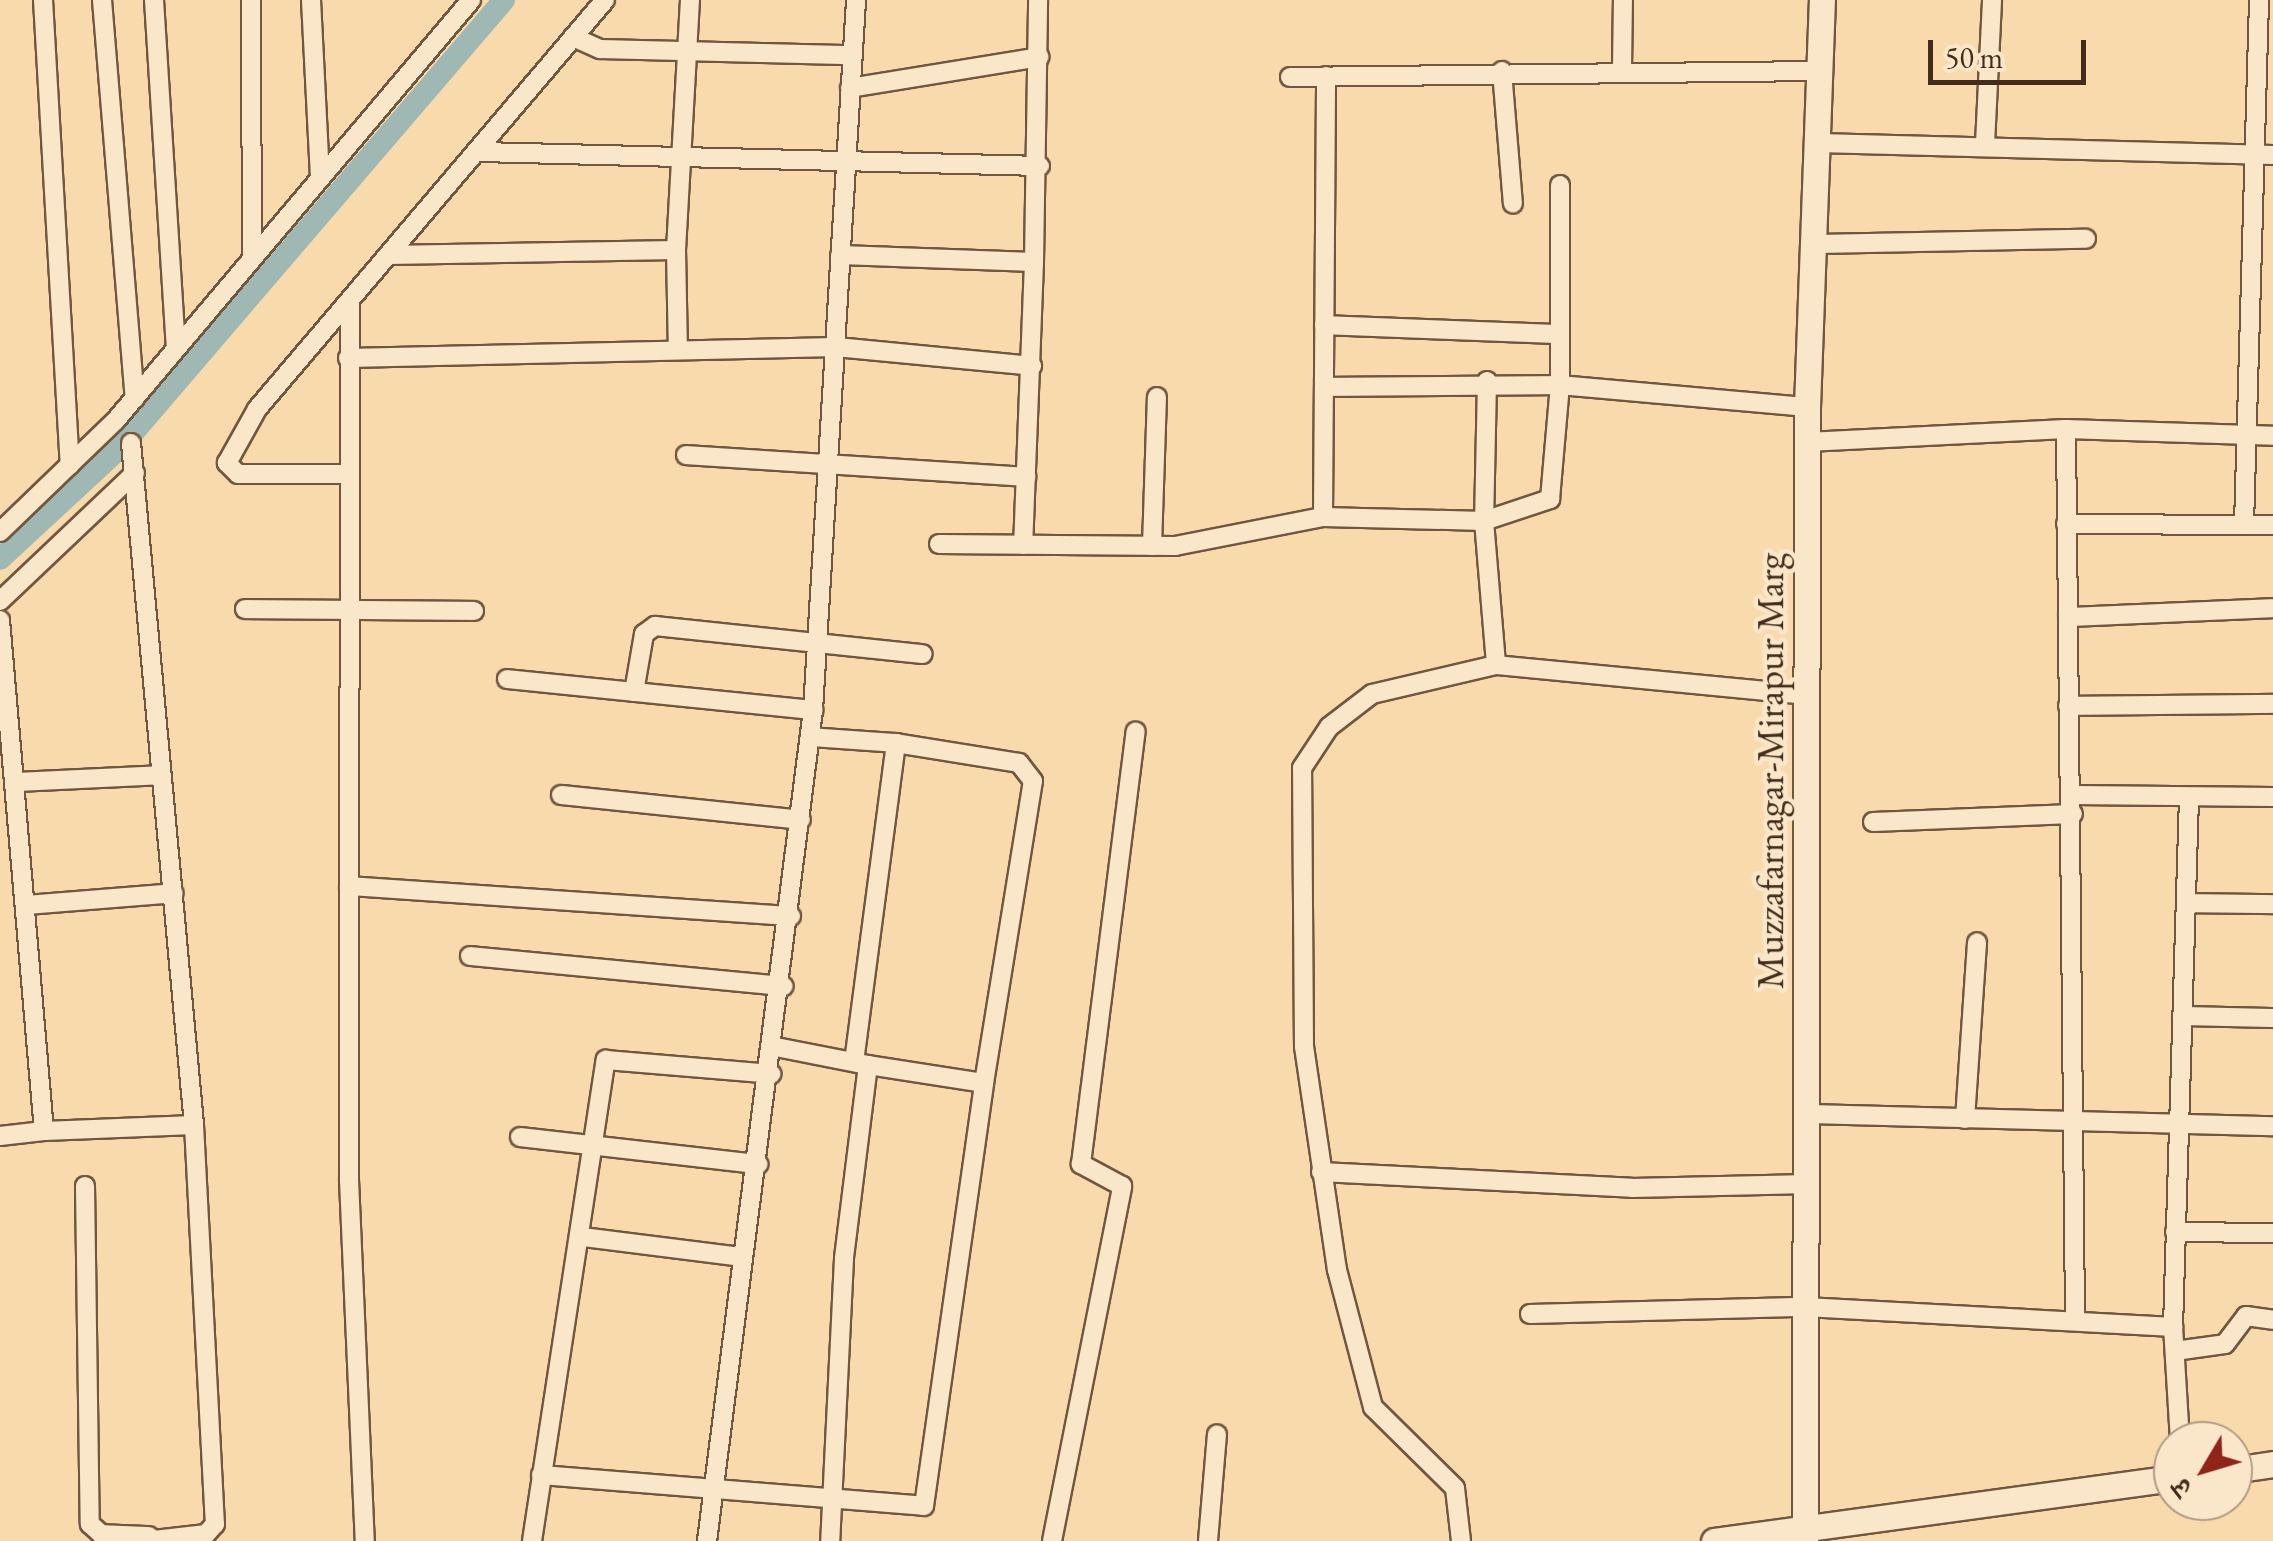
<!DOCTYPE html>
<html>
<head>
<meta charset="utf-8">
<style>
	body { margin:0 }
	#map { position:relative; width:2273px; height:1541px; overflow:hidden; background:#f8daad; font-family:"EB Garamond","Noto Serif Devanagari",serif }
	div>[style] { position:absolute }
	.canal>* { height:22px; margin:-11px; padding:0 11px; transform-origin:11px; border-radius:11px; background:#a0b8b4 }
	.roads { filter:drop-shadow(2px 0 #71573f) drop-shadow(-2px 0 #71573f) drop-shadow(0 2px #71573f) drop-shadow(0 -2px #71573f) }
	.minor>* { height:18px; margin:-9px; padding:0 9px; transform-origin:9px; border-radius:9px; background:#fae7ca }
	.secondary>* { height:25px; margin:-12.5px; padding:0 12.5px; transform-origin:12.5px; border-radius:12.5px; background:#fae7ca }
	span { translate:-50% -50%; white-space:nowrap; text-align:center; line-height:1.15; -webkit-text-stroke:9px #fae7ca; paint-order:stroke }
	.street-label { font-size:38px; color:#442b1a }
	.north { position:absolute; left:2153px; top:1421px; width:100px; height:100px; box-sizing:border-box; background:#fae7ca; border:2px solid #b19c84; border-radius:50%; rotate:232deg; font-size:28px; font-weight:700; line-height:40px; text-align:center; color:#442b1a }
	.north::after { content:''; display:block; margin:auto; width:35px; height:45px; background:#8f2418; clip-path:polygon(50% 0,100% 100%,50% 72%,0 100%) }
	.scale { position:absolute; left:1928px; top:40px; width:158px; height:45px; box-sizing:border-box; border:5px solid #442b1a; border-top:0; padding-left:12px; font-size:30px; line-height:35px; white-space:nowrap; color:#442b1a; -webkit-text-stroke:8px #fae7ca; paint-order:stroke }
</style>
</head>
<body>
<div id="map">
	<div class="canal">
		<i style="left:0;top:559px;width:163px;rotate:-42.8deg"></i>
		<i style="left:120px;top:448px;width:590px;rotate:-49.4deg"></i>
	</div>
	<div class="roads">
		<div class="minor">
			<i style="left:43px;top:0;width:466px;rotate:86.7deg"></i>
			<i style="left:102px;top:0;width:400px;rotate:85.3deg"></i>
			<i style="left:154px;top:0;width:346px;rotate:86.4deg"></i>
			<i style="left:251px;top:0;width:257px;rotate:89.8deg"></i>
			<i style="left:311px;top:0;width:176px;rotate:87.1deg"></i>
			<i style="left:573px;top:37px;width:30px;rotate:24deg"></i>
			<i style="left:600px;top:49px;width:253px;rotate:1.4deg"></i>
			<i style="left:1622px;top:68px;width:68px;rotate:-89.2deg"></i>
			<i style="left:1502px;top:71px;width:133px;rotate:85.3deg"></i>
			<i style="left:1290px;top:77px;width:531px;rotate:-0.65deg"></i>
			<i style="left:850px;top:88px;width:192px;rotate:-9.3deg"></i>
			<i style="left:1818px;top:143px;width:455px;rotate:1.5deg"></i>
			<i style="left:1985px;top:144px;width:144px;rotate:-87.2deg"></i>
			<i style="left:480px;top:152px;width:560px;rotate:1.43deg"></i>
			<i style="left:1560px;top:185px;width:200px;rotate:90deg"></i>
			<i style="left:1560px;top:385px;width:248px;rotate:5.1deg"></i>
			<i style="left:1814px;top:244px;width:272px;rotate:-1.1deg"></i>
			<i style="left:676px;top:250px;width:250px;rotate:-86.8deg"></i>
			<i style="left:388px;top:255px;width:288px;rotate:-1deg"></i>
			<i style="left:676px;top:250px;width:100px;rotate:88.9deg"></i>
			<i style="left:840px;top:255px;width:194px;rotate:2.1deg"></i>
			<i style="left:1034px;top:262px;width:283px;rotate:92.2deg"></i>
			<i style="left:1034px;top:262px;width:262px;rotate:-89.1deg"></i>
			<i style="left:350px;top:300px;width:880px;rotate:90.07deg"></i>
			<i style="left:349px;top:1180px;width:361px;rotate:87.5deg"></i>
			<i style="left:1324px;top:325px;width:236px;rotate:2.2deg"></i>
			<i style="left:348px;top:358px;width:488px;rotate:-1.3deg"></i>
			<i style="left:836px;top:347px;width:197px;rotate:5.5deg"></i>
			<i style="left:1487px;top:381px;width:140px;rotate:91.2deg"></i>
			<i style="left:1484px;top:521px;width:144px;rotate:85.2deg"></i>
			<i style="left:2066px;top:429px;width:207px;rotate:1.9deg"></i>
			<i style="left:1807px;top:442px;width:259px;rotate:-2.9deg"></i>
			<i style="left:2066px;top:429px;width:892px;rotate:89.42deg"></i>
			<i style="left:131px;top:443px;width:685px;rotate:84.72deg"></i>
			<i style="left:194px;top:1125px;width:400px;rotate:87deg"></i>
			<i style="left:215px;top:1524px;width:13px;rotate:132deg"></i>
			<i style="left:206px;top:1534px;width:61px;rotate:173.5deg"></i>
			<i style="left:686px;top:455px;width:341px;rotate:3.7deg"></i>
			<i style="left:348px;top:474px;width:110px;rotate:180deg"></i>
			<i style="left:238px;top:474px;width:16px;rotate:-135deg"></i>
			<i style="left:227px;top:463px;width:62px;rotate:-60.9deg"></i>
			<i style="left:257px;top:409px;width:537px;rotate:-49.61deg"></i>
			<i style="left:1323px;top:517px;width:441px;rotate:-89.6deg"></i>
			<i style="left:2066px;top:524px;width:207px;rotate:0.3deg"></i>
			<i style="left:2244px;top:525px;width:525px;rotate:-88.36deg"></i>
			<i style="left:0;top:532px;width:161px;rotate:-44deg"></i>
			<i style="left:116px;top:420px;width:550px;rotate:-49.79deg"></i>
			<i style="left:939px;top:544px;width:236px;rotate:0.5deg"></i>
			<i style="left:1175px;top:546px;width:151px;rotate:-11.1deg"></i>
			<i style="left:1323px;top:517px;width:161px;rotate:1.4deg"></i>
			<i style="left:1484px;top:521px;width:70px;rotate:-18.4deg"></i>
			<i style="left:1550px;top:499px;width:114px;rotate:-85deg"></i>
			<i style="left:1560px;top:385px;width:233px;rotate:179.5deg"></i>
			<i style="left:1152px;top:546px;width:149px;rotate:-88.1deg"></i>
			<i style="left:0;top:601px;width:186px;rotate:-43.5deg"></i>
			<i style="left:245px;top:609px;width:229px;rotate:0.5deg"></i>
			<i style="left:2068px;top:617px;width:205px;rotate:-2.5deg"></i>
			<i style="left:0;top:620px;width:513px;rotate:85.08deg"></i>
			<i style="left:44px;top:1131px;width:150px;rotate:-2.3deg"></i>
			<i style="left:507px;top:679px;width:308px;rotate:5.8deg"></i>
			<i style="left:634px;top:692px;width:59px;rotate:-80.2deg"></i>
			<i style="left:644px;top:634px;width:14px;rotate:-36deg"></i>
			<i style="left:655px;top:626px;width:269px;rotate:6deg"></i>
			<i style="left:2068px;top:706px;width:205px;rotate:-0.6deg"></i>
			<i style="left:810px;top:737px;width:86px;rotate:4deg"></i>
			<i style="left:896px;top:743px;width:320px;rotate:97.5deg"></i>
			<i style="left:15px;top:782px;width:146px;rotate:-2.7deg"></i>
			<i style="left:561px;top:795px;width:241px;rotate:5.9deg"></i>
			<i style="left:2073px;top:795px;width:200px;rotate:0.6deg"></i>
			<i style="left:1873px;top:822px;width:200px;rotate:-2.3deg"></i>
			<i style="left:349px;top:886px;width:443px;rotate:3.9deg"></i>
			<i style="left:2186px;top:903px;width:87px;rotate:0.7deg"></i>
			<i style="left:26px;top:905px;width:148px;rotate:-4.6deg"></i>
			<i style="left:470px;top:956px;width:315px;rotate:5.5deg"></i>
			<i style="left:2182px;top:1016px;width:91px;rotate:1.3deg"></i>
			<i style="left:776px;top:1047px;width:94px;rotate:11.1deg"></i>
			<i style="left:868px;top:1065px;width:195px;rotate:97.1deg"></i>
			<i style="left:844px;top:1259px;width:282px;rotate:92.8deg"></i>
			<i style="left:868px;top:1065px;width:117px;rotate:8.8deg"></i>
			<i style="left:984px;top:1083px;width:306px;rotate:-80.8deg"></i>
			<i style="left:1033px;top:781px;width:23px;rotate:-128deg"></i>
			<i style="left:1019px;top:763px;width:125px;rotate:-170.8deg"></i>
			<i style="left:1809px;top:1114px;width:464px;rotate:1.5deg"></i>
			<i style="left:1965px;top:1119px;width:177px;rotate:-86.1deg"></i>
			<i style="left:0;top:1136px;width:44px;rotate:-6.5deg"></i>
			<i style="left:520px;top:1137px;width:240px;rotate:6.5deg"></i>
			<i style="left:1321px;top:1172px;width:311px;rotate:2.9deg"></i>
			<i style="left:1632px;top:1188px;width:177px;rotate:-1.3deg"></i>
			<i style="left:85px;top:1186px;width:338px;rotate:89.2deg"></i>
			<i style="left:90px;top:1524px;width:15px;rotate:42deg"></i>
			<i style="left:101px;top:1534px;width:48px;rotate:2.4deg"></i>
			<i style="left:2175px;top:1232px;width:98px;rotate:0.6deg"></i>
			<i style="left:583px;top:1237px;width:160px;rotate:7.2deg"></i>
			<i style="left:1530px;top:1314px;width:275px;rotate:-1.5deg"></i>
			<i style="left:1805px;top:1307px;width:369px;rotate:3.1deg"></i>
			<i style="left:2175px;top:1351px;width:50px;rotate:-8deg"></i>
			<i style="left:2225px;top:1344px;width:35px;rotate:-53deg"></i>
			<i style="left:2246px;top:1316px;width:27px;rotate:8deg"></i>
			<i style="left:2180px;top:1441px;width:114px;rotate:-93.5deg"></i>
			<i style="left:2173px;top:1327px;width:529px;rotate:-88.27deg"></i>
			<i style="left:541px;top:1475px;width:384px;rotate:4.6deg"></i>
			<i style="left:924px;top:1506px;width:427px;rotate:-81.9deg"></i>
			<i style="left:532px;top:1541px;width:487px;rotate:-81.3deg"></i>
			<i style="left:606px;top:1060px;width:166px;rotate:4.8deg"></i>
			<i style="left:707px;top:1541px;width:838px;rotate:-82.73deg"></i>
			<i style="left:813px;top:710px;width:711px;rotate:-86.53deg"></i>
			<i style="left:1052px;top:1541px;width:362px;rotate:-78.8deg"></i>
			<i style="left:1122px;top:1186px;width:47px;rotate:-151.8deg"></i>
			<i style="left:1081px;top:1164px;width:436px;rotate:-82.8deg"></i>
			<i style="left:1208px;top:1541px;width:107px;rotate:-85.2deg"></i>
			<i style="left:1461px;top:1541px;width:53px;rotate:-96.5deg"></i>
			<i style="left:1455px;top:1488px;width:115px;rotate:-135.4deg"></i>
			<i style="left:1373px;top:1407px;width:142px;rotate:-104.7deg"></i>
			<i style="left:1337px;top:1270px;width:225px;rotate:-98.4deg"></i>
			<i style="left:1304px;top:1047px;width:279px;rotate:-90.4deg"></i>
			<i style="left:1302px;top:768px;width:49px;rotate:-56.6deg"></i>
			<i style="left:1329px;top:727px;width:54px;rotate:-37.5deg"></i>
			<i style="left:1372px;top:694px;width:127px;rotate:-13.2deg"></i>
			<i style="left:1496px;top:665px;width:312px;rotate:5.5deg"></i>
		</div>
		<div class="secondary">
			<i style="left:2233px;top:1470px;width:40px;rotate:-8.5deg"></i>
			<i style="left:1714px;top:1541px;width:463px;rotate:-7.8deg"></i>
			<i style="left:1805px;top:1541px;width:1134px;rotate:-89.9deg"></i>
			<i style="left:1807px;top:407px;width:407px;rotate:-87.9deg"></i>
		</div>
	</div>
	<div class="street-label">
		<span style="left:1770px;top:771px;rotate:-90deg">Muzzafarnagar-Mirapur Marg</span>
	</div>
	<div class="north">उ</div>
	<div class="scale">50 m</div>
</div>
</body>
</html>
